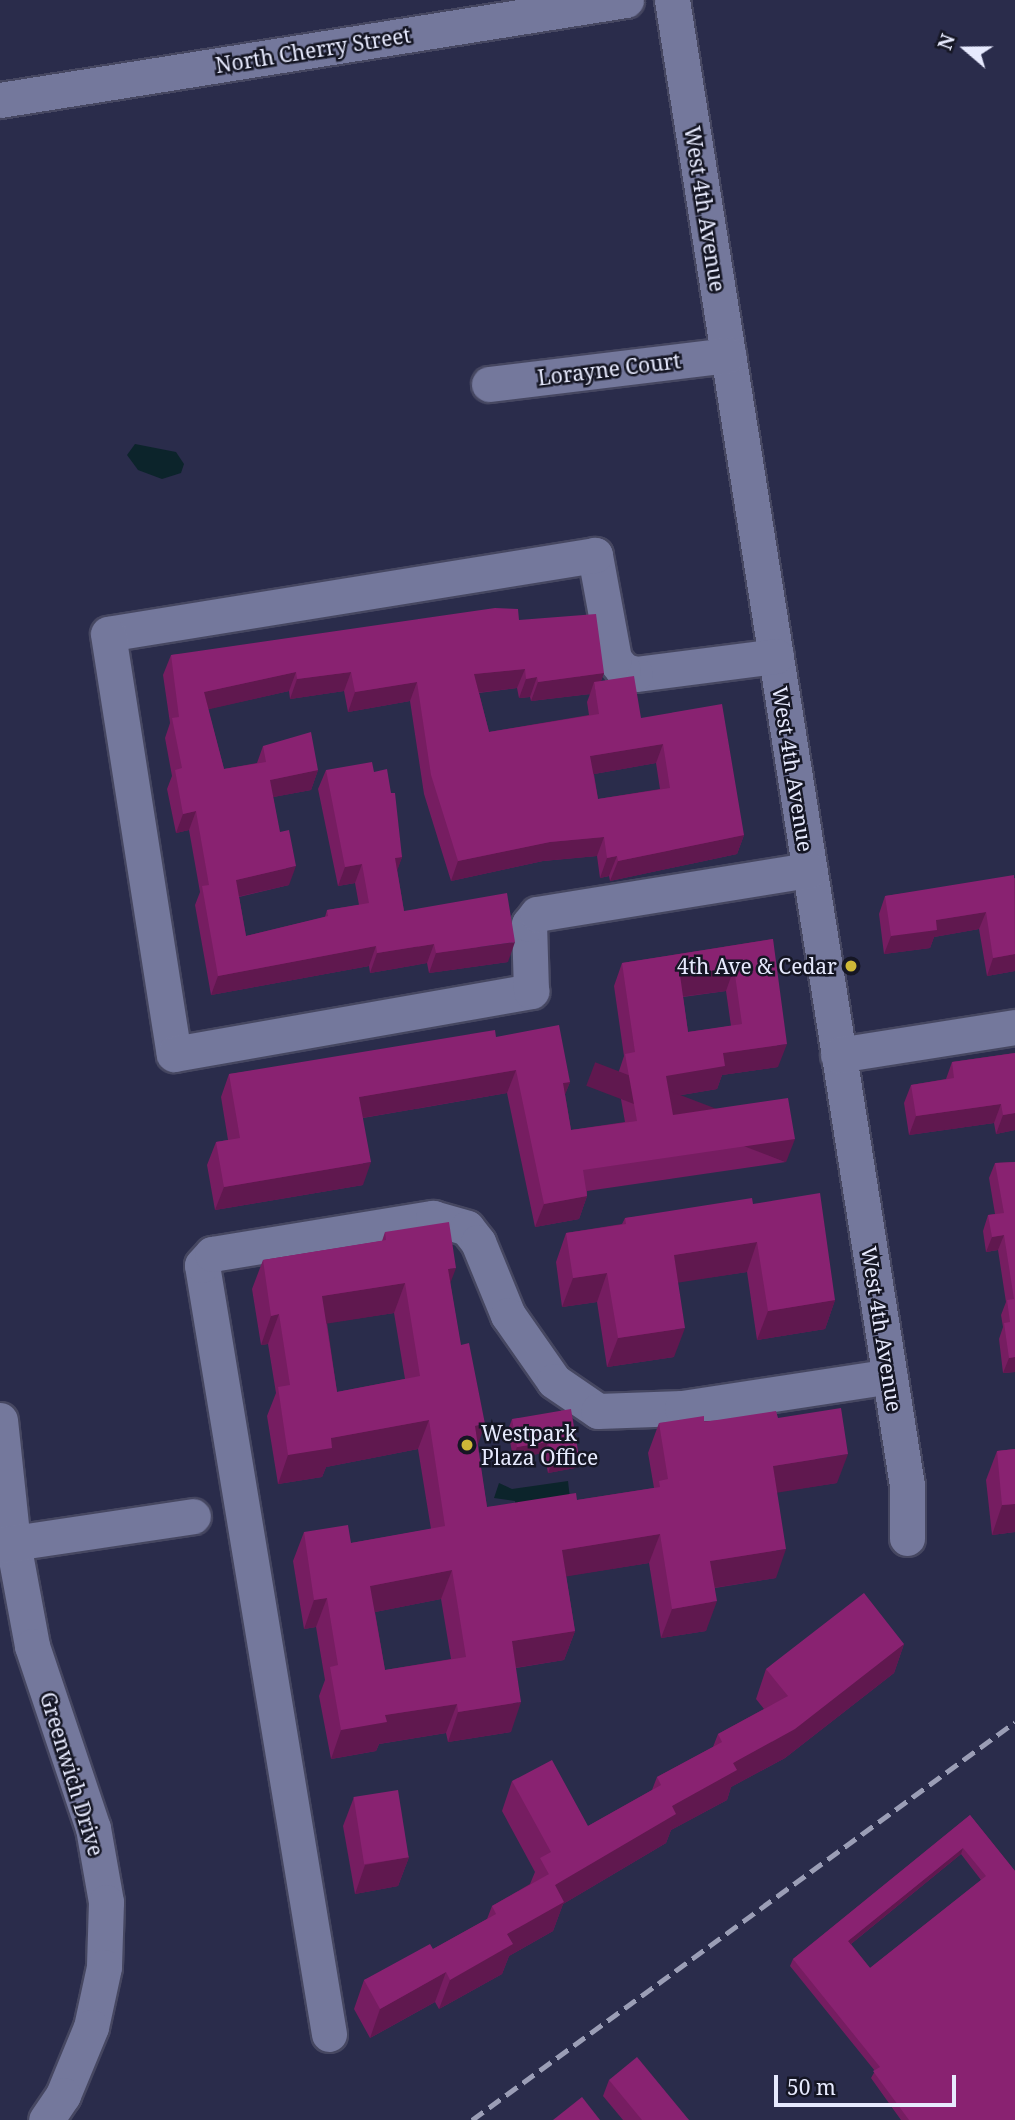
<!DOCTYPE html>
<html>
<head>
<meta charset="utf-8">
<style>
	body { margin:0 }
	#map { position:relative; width:1015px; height:2120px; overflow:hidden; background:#2a2c4b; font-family:"Noto Serif",serif }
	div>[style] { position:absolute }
	.water>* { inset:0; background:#0c242b }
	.roads { filter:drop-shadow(2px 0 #464761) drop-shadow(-2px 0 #464761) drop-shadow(0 2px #464761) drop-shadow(0 -2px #464761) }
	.minor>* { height:35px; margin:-17.5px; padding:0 17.5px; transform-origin:17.5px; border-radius:17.5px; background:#74789c }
	.rail>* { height:5px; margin-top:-2.5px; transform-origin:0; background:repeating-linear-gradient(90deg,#9b9eb6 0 14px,transparent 0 21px) }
	.wall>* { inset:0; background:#761d61 }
	.shaded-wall>* { inset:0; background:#60184f; transform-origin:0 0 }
	.building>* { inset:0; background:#892271; transform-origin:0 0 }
	.dots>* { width:19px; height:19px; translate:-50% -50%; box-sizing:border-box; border:4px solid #151624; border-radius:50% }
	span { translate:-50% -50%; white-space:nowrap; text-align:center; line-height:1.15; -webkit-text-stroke:5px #151624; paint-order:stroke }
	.street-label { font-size:21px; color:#e7eafe }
	.poi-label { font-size:21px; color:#e7eafe }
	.right { translate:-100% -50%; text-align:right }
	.left { translate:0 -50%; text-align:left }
	.north { position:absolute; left:931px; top:14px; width:70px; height:70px; -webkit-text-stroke:5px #151624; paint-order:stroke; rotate:290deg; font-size:19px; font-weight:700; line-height:28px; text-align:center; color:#e7eafe }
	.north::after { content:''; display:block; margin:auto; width:24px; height:32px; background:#e7eafe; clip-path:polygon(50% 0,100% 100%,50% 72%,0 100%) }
	.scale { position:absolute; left:774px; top:2075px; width:182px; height:32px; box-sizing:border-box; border:4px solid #e7eafe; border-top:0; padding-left:9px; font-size:21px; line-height:24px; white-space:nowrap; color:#e7eafe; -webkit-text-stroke:5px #151624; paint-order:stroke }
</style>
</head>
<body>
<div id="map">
	<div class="water">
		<i style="clip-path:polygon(135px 444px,176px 452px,184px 464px,181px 473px,162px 479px,138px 470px,127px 455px)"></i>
		<i style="clip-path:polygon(568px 1481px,571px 1508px,517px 1514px,515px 1501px,494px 1498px,499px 1483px,512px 1489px)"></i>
	</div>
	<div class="roads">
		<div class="minor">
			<i style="left:672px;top:0;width:1503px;rotate:81.01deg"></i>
			<i style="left:907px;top:1485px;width:53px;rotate:90deg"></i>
			<i style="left:0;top:100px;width:634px;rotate:-9.08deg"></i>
			<i style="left:489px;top:384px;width:241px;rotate:-6.9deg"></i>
			<i style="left:776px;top:656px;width:142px;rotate:172.7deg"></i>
			<i style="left:635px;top:674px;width:13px;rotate:-162deg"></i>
			<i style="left:623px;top:670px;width:14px;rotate:-129deg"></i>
			<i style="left:614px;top:659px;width:106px;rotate:-100.4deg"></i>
			<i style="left:595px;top:555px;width:493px;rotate:170.8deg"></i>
			<i style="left:108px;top:634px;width:425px;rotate:81.1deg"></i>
			<i style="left:174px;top:1054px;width:363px;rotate:-10deg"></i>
			<i style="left:531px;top:991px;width:67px;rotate:-91.7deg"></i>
			<i style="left:529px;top:924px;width:13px;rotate:-51deg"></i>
			<i style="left:537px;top:914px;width:276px;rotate:-9.2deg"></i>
			<i style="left:838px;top:1055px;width:179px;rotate:-9deg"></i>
			<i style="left:0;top:1420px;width:124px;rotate:84deg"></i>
			<i style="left:13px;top:1543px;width:105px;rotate:79.5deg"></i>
			<i style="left:32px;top:1646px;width:192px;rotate:71.5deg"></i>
			<i style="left:93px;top:1828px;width:75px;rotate:80deg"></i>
			<i style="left:106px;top:1902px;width:65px;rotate:91.8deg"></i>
			<i style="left:104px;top:1967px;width:61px;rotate:102.2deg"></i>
			<i style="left:91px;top:2027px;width:74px;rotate:112.4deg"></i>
			<i style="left:63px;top:2095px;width:30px;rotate:124deg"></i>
			<i style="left:0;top:1545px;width:195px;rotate:-8.5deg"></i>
			<i style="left:329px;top:2034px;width:779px;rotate:-99.38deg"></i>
			<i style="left:202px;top:1265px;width:15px;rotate:-48deg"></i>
			<i style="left:212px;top:1254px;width:224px;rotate:-9.3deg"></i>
			<i style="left:433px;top:1218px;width:35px;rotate:16deg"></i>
			<i style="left:467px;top:1228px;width:18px;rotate:52deg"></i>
			<i style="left:478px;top:1242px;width:79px;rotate:67.7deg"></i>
			<i style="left:508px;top:1315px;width:80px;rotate:55.1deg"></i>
			<i style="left:554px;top:1381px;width:53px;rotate:34.3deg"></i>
			<i style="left:598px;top:1411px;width:84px;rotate:-2deg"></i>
			<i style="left:682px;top:1408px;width:210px;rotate:-8.7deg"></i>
		</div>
	</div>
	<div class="rail">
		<i style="left:472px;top:2120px;width:673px;rotate:-36.24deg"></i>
	</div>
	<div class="wall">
		<i style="clip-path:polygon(evenodd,519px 620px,604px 673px,601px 681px,641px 718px,744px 835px,737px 854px,610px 881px,609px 876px,600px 878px,597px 856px,543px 861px,451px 881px,424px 794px,410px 701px,348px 712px,344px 691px,290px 699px,289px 691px,208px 709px,224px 769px,257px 763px,263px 746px,318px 770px,311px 790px,273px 797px,289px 885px,239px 897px,246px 936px,325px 917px,327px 910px,359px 905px,355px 883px,338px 886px,318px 789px,326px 770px,374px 772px,402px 857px,397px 870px,404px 911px,508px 962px,429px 973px,427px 963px,370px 973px,369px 966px,211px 995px,195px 905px,200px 892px,189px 830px,176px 833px,167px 789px,172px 776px,165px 738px,170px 723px,163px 675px,171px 655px,519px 620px,517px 688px,519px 698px,530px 697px,531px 701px,590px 694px,587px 702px,589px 715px,489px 732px,479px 693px,517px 688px,519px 620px,656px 763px,660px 789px,598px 799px,594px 774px,656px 763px)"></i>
		<i style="clip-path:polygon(1015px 878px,1015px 971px,987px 976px,979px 929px,934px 937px,930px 948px,884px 954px,879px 914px,885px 896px)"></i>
		<i style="clip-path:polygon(evenodd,773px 939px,778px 1067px,722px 1075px,717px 1089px,669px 1097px,673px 1115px,786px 1162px,587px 1191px,587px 1196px,579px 1219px,535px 1227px,507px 1093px,363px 1118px,363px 1185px,215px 1210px,207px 1165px,216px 1142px,228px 1140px,221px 1097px,229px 1074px,496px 1037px,570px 1082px,565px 1094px,571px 1130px,625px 1122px,617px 1077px,624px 1056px,614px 986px,622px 963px,773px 939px,726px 991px,731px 1026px,688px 1032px,683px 997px,726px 991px)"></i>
		<i style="clip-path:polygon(1015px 1053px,1015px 1130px,996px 1134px,994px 1123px,909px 1135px,904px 1103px,911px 1085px,946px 1079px,952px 1062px)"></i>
		<i style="clip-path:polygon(1015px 1162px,1015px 1372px,1003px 1373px,999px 1339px,1003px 1327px,1001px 1315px,1006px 1302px,998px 1250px,986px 1252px,983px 1231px,988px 1215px,995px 1214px,989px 1178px,995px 1163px)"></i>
		<i style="clip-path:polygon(753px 1204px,835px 1300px,825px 1329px,757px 1340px,747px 1272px,678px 1282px,674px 1357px,607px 1367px,597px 1302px,562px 1307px,556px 1262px,566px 1233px,622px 1224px,625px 1218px)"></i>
		<i style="clip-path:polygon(evenodd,385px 1232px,450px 1282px,487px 1507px,577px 1500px,654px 1488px,648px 1453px,659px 1423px,778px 1418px,837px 1483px,777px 1492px,776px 1578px,715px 1588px,706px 1631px,661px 1638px,649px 1563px,566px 1576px,575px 1631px,564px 1660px,516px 1668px,511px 1732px,448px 1742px,446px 1733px,379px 1744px,376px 1751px,331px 1759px,319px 1696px,325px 1680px,316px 1627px,304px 1629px,293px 1561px,304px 1532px,351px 1543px,431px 1529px,418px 1449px,326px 1467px,322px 1477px,278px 1484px,267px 1416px,276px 1393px,268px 1344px,261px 1345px,252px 1289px,263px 1260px,382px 1241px,385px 1232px,394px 1313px,405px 1379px,337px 1392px,327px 1323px,394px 1313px,385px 1232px,441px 1599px,451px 1659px,385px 1670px,375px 1612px,441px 1599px)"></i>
		<i style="clip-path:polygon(512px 1419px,579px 1457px,575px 1468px,548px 1473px,544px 1453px,513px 1458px,508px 1430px)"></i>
		<i style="clip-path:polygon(1015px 1449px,1015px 1532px,992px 1535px,986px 1480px,997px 1451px)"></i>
		<i style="clip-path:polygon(904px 1644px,894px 1673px,785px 1758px,731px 1787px,727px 1800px,671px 1830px,666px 1843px,563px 1904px,553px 1931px,509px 1956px,502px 1974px,439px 2009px,435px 2002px,370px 2038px,354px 2009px,364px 1980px,433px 1949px,487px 1919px,492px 1906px,530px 1884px,535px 1872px,502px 1811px,512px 1781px,588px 1826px,652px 1790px,657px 1777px,713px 1747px,718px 1734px,764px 1709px,756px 1699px,766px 1669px)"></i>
		<i style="clip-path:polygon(354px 1797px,409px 1857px,398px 1886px,355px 1894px,343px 1826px)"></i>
		<i style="clip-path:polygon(evenodd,970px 1815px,1015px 1871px,1015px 2120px,901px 2120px,871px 2078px,875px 2071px,790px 1966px,793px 1959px,970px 1815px,961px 1854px,981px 1880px,870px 1968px,851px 1944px,961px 1854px)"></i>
		<i style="clip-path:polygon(609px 2080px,689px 2120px,623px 2120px,603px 2096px)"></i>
	</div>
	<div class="shaded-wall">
		<i style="clip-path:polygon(525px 669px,517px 688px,467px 694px,474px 674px)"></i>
		<i style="clip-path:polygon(296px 672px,289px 691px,197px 712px,204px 692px)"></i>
		<i style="clip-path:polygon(351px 672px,344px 691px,290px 699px,297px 679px)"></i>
		<i style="clip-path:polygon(604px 673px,596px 693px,594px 682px,590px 694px,531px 701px,538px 682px)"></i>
		<i style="clip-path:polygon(537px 677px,530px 697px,519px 698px,526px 679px)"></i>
		<i style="clip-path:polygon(417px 682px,410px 701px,348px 712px,355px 692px)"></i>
		<i style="clip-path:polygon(663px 744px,656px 763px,583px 776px,590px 756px)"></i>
		<i style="clip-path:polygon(318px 770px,311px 790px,263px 799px,270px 780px)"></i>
		<i style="clip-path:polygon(196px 811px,189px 830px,176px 833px,183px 814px)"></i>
		<i style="clip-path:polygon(744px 835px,737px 854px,610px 881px,618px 861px)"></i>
		<i style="clip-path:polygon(604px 837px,597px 856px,543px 861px,451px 881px,458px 861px,550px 842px)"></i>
		<i style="clip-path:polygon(617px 856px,609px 876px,600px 878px,607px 858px)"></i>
		<i style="clip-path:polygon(402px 857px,395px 877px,395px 858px)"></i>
		<i style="clip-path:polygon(362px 864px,355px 883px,338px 886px,345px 867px)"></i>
		<i style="clip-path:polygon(296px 866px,289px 885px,228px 899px,236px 880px)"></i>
		<i style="clip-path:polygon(986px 912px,979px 929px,934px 937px,930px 948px,884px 954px,891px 936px,936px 920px)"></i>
		<i style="clip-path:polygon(515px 942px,508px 962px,429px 973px,436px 953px)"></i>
		<i style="clip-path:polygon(434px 944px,427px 963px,370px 973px,377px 953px)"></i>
		<i style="clip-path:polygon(376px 946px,369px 966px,211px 995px,218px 976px)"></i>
		<i style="clip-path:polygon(1015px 954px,1015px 971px,987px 976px,993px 958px)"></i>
		<i style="clip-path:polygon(734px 968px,726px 991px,671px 998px,680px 975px)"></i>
		<i style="clip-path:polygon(787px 1044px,778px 1067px,722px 1075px,717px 1089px,657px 1099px,666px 1076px,723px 1053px)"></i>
		<i style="clip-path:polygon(516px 1070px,507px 1093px,350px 1120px,359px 1097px)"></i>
		<i style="clip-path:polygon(570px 1082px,561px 1105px,563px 1083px)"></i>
		<i style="clip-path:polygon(1001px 1104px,994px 1123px,909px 1135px,916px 1116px)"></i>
		<i style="clip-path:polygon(1015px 1113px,1015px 1130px,996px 1134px,1003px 1115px)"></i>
		<i style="left:795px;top:1139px;width:25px;height:214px;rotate:111deg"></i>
		<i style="clip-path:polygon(371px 1162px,363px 1185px,215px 1210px,224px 1187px)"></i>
		<i style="clip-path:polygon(587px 1196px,579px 1219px,535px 1227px,544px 1204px)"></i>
		<i style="clip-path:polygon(1004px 1235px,998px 1250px,986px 1252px,992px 1237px)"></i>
		<i style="clip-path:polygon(757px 1242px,747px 1272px,663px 1285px,674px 1255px)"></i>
		<i style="clip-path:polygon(456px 1268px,445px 1297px,448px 1269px)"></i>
		<i style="clip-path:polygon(607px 1273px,597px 1302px,562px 1307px,573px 1278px)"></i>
		<i style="clip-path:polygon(405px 1283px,394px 1313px,312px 1326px,322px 1296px)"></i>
		<i style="clip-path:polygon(835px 1300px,825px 1329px,757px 1340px,768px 1311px)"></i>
		<i style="clip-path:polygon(279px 1314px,268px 1344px,261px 1345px,271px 1316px)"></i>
		<i style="clip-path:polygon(685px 1328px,674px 1357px,607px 1367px,618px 1338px)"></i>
		<i style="clip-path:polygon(1015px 1357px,1015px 1372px,1003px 1373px,1009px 1358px)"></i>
		<i style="clip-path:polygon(429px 1420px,418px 1449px,326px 1467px,322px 1477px,278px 1484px,288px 1455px,331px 1438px)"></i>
		<i style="clip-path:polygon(485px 1424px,475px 1453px,475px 1426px)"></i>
		<i style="clip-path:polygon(548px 1442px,544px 1453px,513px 1458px,517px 1447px)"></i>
		<i style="clip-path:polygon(848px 1454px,837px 1483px,763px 1495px,773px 1466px)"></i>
		<i style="clip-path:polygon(579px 1457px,575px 1468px,548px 1473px,552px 1462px)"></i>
		<i style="clip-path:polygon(1015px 1504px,1015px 1532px,992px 1535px,1002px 1505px)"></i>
		<i style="clip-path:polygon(660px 1534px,649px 1563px,551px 1579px,562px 1550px)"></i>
		<i style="clip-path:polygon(786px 1549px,776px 1578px,700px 1590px,710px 1561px)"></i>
		<i style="clip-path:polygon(452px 1570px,441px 1599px,360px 1615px,370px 1586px)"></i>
		<i style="clip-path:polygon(327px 1598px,316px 1627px,304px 1629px,314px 1600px)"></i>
		<i style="clip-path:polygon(717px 1601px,706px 1631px,661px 1638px,672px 1609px)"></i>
		<i style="clip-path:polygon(575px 1631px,564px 1660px,502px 1670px,512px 1641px)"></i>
		<i style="clip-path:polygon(904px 1644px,894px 1673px,785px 1758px,731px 1787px,727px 1800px,671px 1830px,666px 1843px,563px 1904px,553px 1931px,509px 1956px,502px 1974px,439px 2009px,450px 1980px,507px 1934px,555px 1885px,672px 1806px)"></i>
		<i style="clip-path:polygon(521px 1702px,511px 1732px,448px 1742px,458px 1712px)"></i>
		<i style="clip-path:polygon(457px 1704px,446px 1733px,379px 1744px,376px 1751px,331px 1759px,341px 1730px,385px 1715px)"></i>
		<i style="clip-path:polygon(963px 1848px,961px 1854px,846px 1948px,848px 1941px)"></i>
		<i style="clip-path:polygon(409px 1857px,398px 1886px,355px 1894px,365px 1865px)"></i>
		<i style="clip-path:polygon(446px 1972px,435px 2002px,370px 2038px,380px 2009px)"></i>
	</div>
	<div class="building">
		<i style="clip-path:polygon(evenodd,495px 608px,518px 609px,519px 620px,596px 614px,604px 673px,538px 682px,537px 677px,526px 679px,525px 669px,474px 674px,489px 732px,599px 714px,594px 682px,634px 676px,641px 718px,722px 704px,744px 835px,618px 861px,617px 856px,607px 858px,604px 837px,550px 842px,458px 861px,431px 775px,417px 682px,355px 692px,351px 672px,297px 679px,296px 672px,204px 692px,224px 769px,266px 762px,263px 746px,311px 732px,318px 770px,270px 780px,280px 832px,289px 830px,296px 866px,236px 880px,246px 936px,328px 916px,327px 910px,369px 903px,362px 864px,345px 867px,326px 770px,372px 762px,374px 772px,387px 769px,391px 793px,395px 793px,402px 857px,395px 858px,404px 911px,507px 893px,515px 942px,436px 953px,434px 944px,377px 953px,376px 946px,218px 976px,202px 886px,209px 885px,196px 811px,183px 814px,175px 770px,182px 768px,172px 718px,179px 717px,171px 655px,495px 608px,663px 744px,670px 788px,598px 799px,590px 756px,663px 744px)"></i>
		<i style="clip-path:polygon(1014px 875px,1015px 954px,993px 958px,986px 912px,936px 920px,937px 930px,891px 936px,885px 896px)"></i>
		<i style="clip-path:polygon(evenodd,773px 939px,787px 1044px,723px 1053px,725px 1066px,666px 1076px,673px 1115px,788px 1098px,795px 1139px,583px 1170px,587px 1196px,544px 1204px,516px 1070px,359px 1097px,371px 1162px,224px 1187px,216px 1142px,240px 1138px,229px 1074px,495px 1030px,496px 1037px,559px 1025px,570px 1082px,563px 1083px,571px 1130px,637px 1121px,625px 1054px,635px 1052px,622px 963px,773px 939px,734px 968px,742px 1024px,688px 1032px,680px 975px,734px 968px)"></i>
		<i style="clip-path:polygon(1015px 1053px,1015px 1113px,1003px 1115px,1001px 1104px,916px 1116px,911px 1085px,954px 1078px,952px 1062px)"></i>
		<i style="clip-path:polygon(1015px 1162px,1015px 1357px,1009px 1358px,1004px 1323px,1010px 1322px,1007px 1300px,1014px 1299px,1004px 1235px,992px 1237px,988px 1215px,1004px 1213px,995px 1163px)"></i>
		<i style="clip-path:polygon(820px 1193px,835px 1300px,768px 1311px,757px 1242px,674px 1255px,685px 1328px,618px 1338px,607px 1273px,573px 1278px,566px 1233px,626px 1224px,625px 1218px,752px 1198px,753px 1204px)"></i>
		<i style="clip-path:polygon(evenodd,449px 1222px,456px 1268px,448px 1269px,461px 1345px,469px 1343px,485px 1424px,475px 1426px,487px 1507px,576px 1493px,577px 1500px,660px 1487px,659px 1481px,668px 1479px,659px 1423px,704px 1416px,704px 1422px,776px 1411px,778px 1418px,841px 1408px,848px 1454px,773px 1466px,786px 1549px,710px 1561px,717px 1601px,672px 1609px,660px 1534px,562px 1550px,575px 1631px,512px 1641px,521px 1702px,458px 1712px,457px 1704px,385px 1715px,387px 1722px,341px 1730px,330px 1667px,338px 1665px,327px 1598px,314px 1600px,304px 1532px,348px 1525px,351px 1543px,445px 1526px,429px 1420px,331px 1438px,332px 1448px,288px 1455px,278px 1387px,290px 1385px,279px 1314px,271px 1316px,263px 1260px,386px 1240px,385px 1232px,449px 1222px,405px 1283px,420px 1376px,337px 1392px,322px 1296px,405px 1283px,449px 1222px,452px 1570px,466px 1657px,385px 1670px,370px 1586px,452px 1570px)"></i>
		<i style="clip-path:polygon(571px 1409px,579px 1457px,552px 1462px,548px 1442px,517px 1447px,512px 1419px)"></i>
		<i style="clip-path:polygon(1015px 1449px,1015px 1504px,1002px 1505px,997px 1451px)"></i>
		<i style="clip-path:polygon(864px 1593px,904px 1644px,795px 1729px,733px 1763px,737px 1770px,672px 1806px,676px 1814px,555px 1885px,564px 1902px,507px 1934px,513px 1944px,450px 1980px,446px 1972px,380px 2009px,364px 1980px,430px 1944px,433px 1949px,496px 1914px,492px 1906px,549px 1874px,551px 1878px,540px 1858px,551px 1852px,512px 1781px,552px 1760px,588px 1826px,661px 1785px,657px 1777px,722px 1742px,718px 1734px,788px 1696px,766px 1669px)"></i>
		<i style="left:398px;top:1790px;width:68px;height:45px;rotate:81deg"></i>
		<i style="clip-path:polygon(evenodd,970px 1815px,1015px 1871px,1015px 2120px,909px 2120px,873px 2071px,880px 2067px,793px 1959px,970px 1815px,963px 1848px,986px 1876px,870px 1968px,848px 1941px,963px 1848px)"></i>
		<i style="clip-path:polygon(637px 2057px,689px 2120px,642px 2120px,609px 2080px)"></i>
		<i style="clip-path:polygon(582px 2097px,600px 2120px,553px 2120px)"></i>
	</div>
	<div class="dots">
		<i style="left:851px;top:966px;background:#ceb837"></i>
		<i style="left:467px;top:1445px;background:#ceb837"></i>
	</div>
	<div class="street-label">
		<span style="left:313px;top:50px;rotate:-9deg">North Cherry Street</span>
		<span style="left:705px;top:209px;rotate:81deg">West 4th Avenue</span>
		<span style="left:609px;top:369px;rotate:-7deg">Lorayne Court</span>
		<span style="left:793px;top:769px;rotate:81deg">West 4th Avenue</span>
		<span style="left:882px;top:1329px;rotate:81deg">West 4th Avenue</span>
		<span style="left:72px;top:1774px;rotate:73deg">Greenwich Drive</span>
	</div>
	<div class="poi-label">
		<span class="right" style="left:837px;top:966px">4th Ave &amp; Cedar</span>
		<span class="left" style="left:481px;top:1445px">Westpark<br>Plaza Office</span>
	</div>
	<div class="north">N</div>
	<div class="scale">50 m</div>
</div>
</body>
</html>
